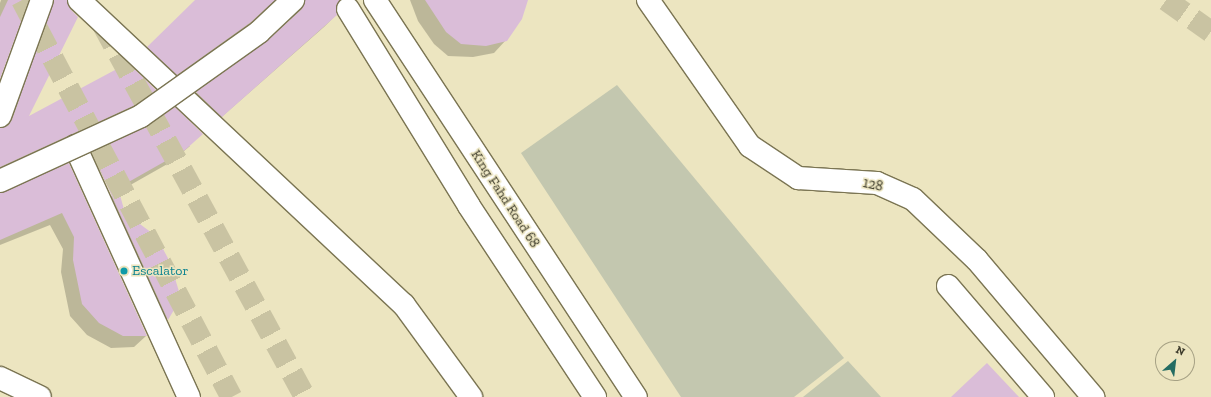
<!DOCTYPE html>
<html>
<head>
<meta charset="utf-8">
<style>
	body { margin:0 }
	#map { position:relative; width:1211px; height:397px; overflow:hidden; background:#ece5c0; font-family:"Zilla Slab",serif }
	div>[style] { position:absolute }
	.green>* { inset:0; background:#c3c7af }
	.shadow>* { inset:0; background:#0003 }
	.building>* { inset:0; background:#dabdd8 }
	.minor-tunnel>* { height:22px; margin-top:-11px; transform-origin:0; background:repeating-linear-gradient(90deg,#c9c3a2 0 22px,transparent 0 33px) }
	.roads { filter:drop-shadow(1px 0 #7b7553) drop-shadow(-1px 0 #7b7553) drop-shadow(0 1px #7b7553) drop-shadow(0 -1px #7b7553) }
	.minor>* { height:22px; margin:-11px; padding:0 11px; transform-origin:11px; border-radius:11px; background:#fff }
	.major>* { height:22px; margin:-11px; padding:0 11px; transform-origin:11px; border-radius:11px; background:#fff }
	.bridges { filter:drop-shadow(1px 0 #7b7553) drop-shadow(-1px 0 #7b7553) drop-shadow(0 1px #7b7553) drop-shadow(0 -1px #7b7553) }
	.minor-bridge>* { height:22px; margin:-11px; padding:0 11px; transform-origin:11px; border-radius:11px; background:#fff }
	.dots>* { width:11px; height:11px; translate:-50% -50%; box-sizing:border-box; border:2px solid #ece5c0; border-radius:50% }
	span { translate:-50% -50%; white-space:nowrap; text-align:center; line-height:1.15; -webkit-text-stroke:3px #ece5c0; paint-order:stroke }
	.street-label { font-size:14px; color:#3c3a2b }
	.culture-label { font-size:14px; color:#0d838f }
	.left { translate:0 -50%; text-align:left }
	.north { position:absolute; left:1155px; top:341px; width:40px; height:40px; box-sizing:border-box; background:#ece5c0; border:1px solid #a6a184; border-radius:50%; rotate:28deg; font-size:11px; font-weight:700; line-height:16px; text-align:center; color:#3c3a2b }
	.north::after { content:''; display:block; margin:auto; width:14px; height:18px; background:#246c62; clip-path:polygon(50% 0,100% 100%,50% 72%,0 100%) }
</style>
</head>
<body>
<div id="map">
	<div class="green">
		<i style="clip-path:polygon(617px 85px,844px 358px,794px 397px,681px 397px,521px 153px)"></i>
		<i style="clip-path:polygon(848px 361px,881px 397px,803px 397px)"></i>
	</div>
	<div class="shadow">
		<i style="clip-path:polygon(1px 0,28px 0,0 76px,0 3px)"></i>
		<i style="clip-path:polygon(33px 0,76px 0,74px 2px,66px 0,66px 4px,77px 17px,27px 118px,155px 90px,122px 117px,0 173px,0 128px,42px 17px)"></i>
		<i style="clip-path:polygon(198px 0,276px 0,238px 34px,165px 86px,136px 59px)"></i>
		<i style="clip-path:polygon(280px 0,357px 0,342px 11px,334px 8px,336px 15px,324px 27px,209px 128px,185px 105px,196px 93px,267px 43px,290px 21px,294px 10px)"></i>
		<i style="clip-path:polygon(410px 0,526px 0,506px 40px,494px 53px,473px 57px,448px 56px,434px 44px,418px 21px)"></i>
		<i style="clip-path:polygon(147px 128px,190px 146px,171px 162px,118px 192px,125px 214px,179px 298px,167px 319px,155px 331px,80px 165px,91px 154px,111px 197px,112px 195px,92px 154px)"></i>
		<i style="clip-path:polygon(68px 164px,146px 336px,134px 347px,111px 348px,87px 335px,70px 316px,61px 272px,63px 249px,50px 225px,0 245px,0 193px)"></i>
	</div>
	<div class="building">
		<i style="clip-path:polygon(8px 0,29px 0,0 79px,0 17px)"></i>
		<i style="clip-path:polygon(54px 0,67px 0,70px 9px,78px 17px,29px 116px,128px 63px,156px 90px,135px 105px,0 167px,0 128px,8px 126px,12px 120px)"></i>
		<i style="clip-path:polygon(195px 0,275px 0,251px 22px,177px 75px,147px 47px)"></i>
		<i style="clip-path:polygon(305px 0,340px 0,336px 9px,337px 15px,222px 117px,196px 92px,267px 41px,302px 9px)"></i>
		<i style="clip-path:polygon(425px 0,528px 0,522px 19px,507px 41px,486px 46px,461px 44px,446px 32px)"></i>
		<i style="clip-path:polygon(175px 107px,203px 134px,185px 150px,118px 188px,125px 213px,156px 236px,170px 262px,181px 298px,168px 320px,92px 152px,146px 127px)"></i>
		<i style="clip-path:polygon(69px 163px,147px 336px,123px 336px,99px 323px,82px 304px,73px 260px,74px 237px,62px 213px,0 240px,0 193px)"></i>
		<i style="clip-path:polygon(987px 363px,1019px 397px,951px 397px)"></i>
	</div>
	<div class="minor-tunnel">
		<i style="left:22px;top:0;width:449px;rotate:62.2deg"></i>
		<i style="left:1166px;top:0;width:55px;rotate:35.4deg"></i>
		<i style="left:103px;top:25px;width:423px;rotate:61.5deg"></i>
	</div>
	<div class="roads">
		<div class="minor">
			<i style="left:79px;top:0;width:446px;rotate:43.2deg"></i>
			<i style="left:404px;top:305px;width:114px;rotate:53.9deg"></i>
			<i style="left:648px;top:0;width:178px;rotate:55.1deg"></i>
			<i style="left:750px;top:146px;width:58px;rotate:33.7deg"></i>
			<i style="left:798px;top:178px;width:79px;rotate:3.6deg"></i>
			<i style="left:877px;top:183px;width:39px;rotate:24deg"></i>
			<i style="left:913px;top:199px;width:88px;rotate:43.6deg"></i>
			<i style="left:977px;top:260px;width:180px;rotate:49.7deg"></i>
			<i style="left:75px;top:146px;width:276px;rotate:65.6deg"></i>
			<i style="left:948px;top:286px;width:146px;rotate:49.4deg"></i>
			<i style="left:0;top:378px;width:44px;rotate:25.4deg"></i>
		</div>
		<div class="major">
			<i style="left:375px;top:0;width:475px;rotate:56.7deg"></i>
			<i style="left:348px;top:9px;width:231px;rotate:58.4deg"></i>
			<i style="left:469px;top:206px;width:229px;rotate:56.6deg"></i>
		</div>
	</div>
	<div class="bridges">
		<div class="minor-bridge">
			<i style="left:0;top:116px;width:123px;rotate:-70.1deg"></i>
			<i style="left:0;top:181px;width:155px;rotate:-24.7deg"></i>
			<i style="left:141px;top:116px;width:145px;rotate:-35.4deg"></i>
			<i style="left:259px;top:32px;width:47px;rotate:-43.3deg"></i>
		</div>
	</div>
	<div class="dots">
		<i style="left:124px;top:271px;background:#0f9aa8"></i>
	</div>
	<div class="street-label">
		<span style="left:873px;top:185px;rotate:12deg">128</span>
		<span style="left:505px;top:199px;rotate:57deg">King Fahd Road 68</span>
	</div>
	<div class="culture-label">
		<span class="left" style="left:132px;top:271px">Escalator</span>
	</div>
	<div class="north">N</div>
</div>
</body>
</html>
